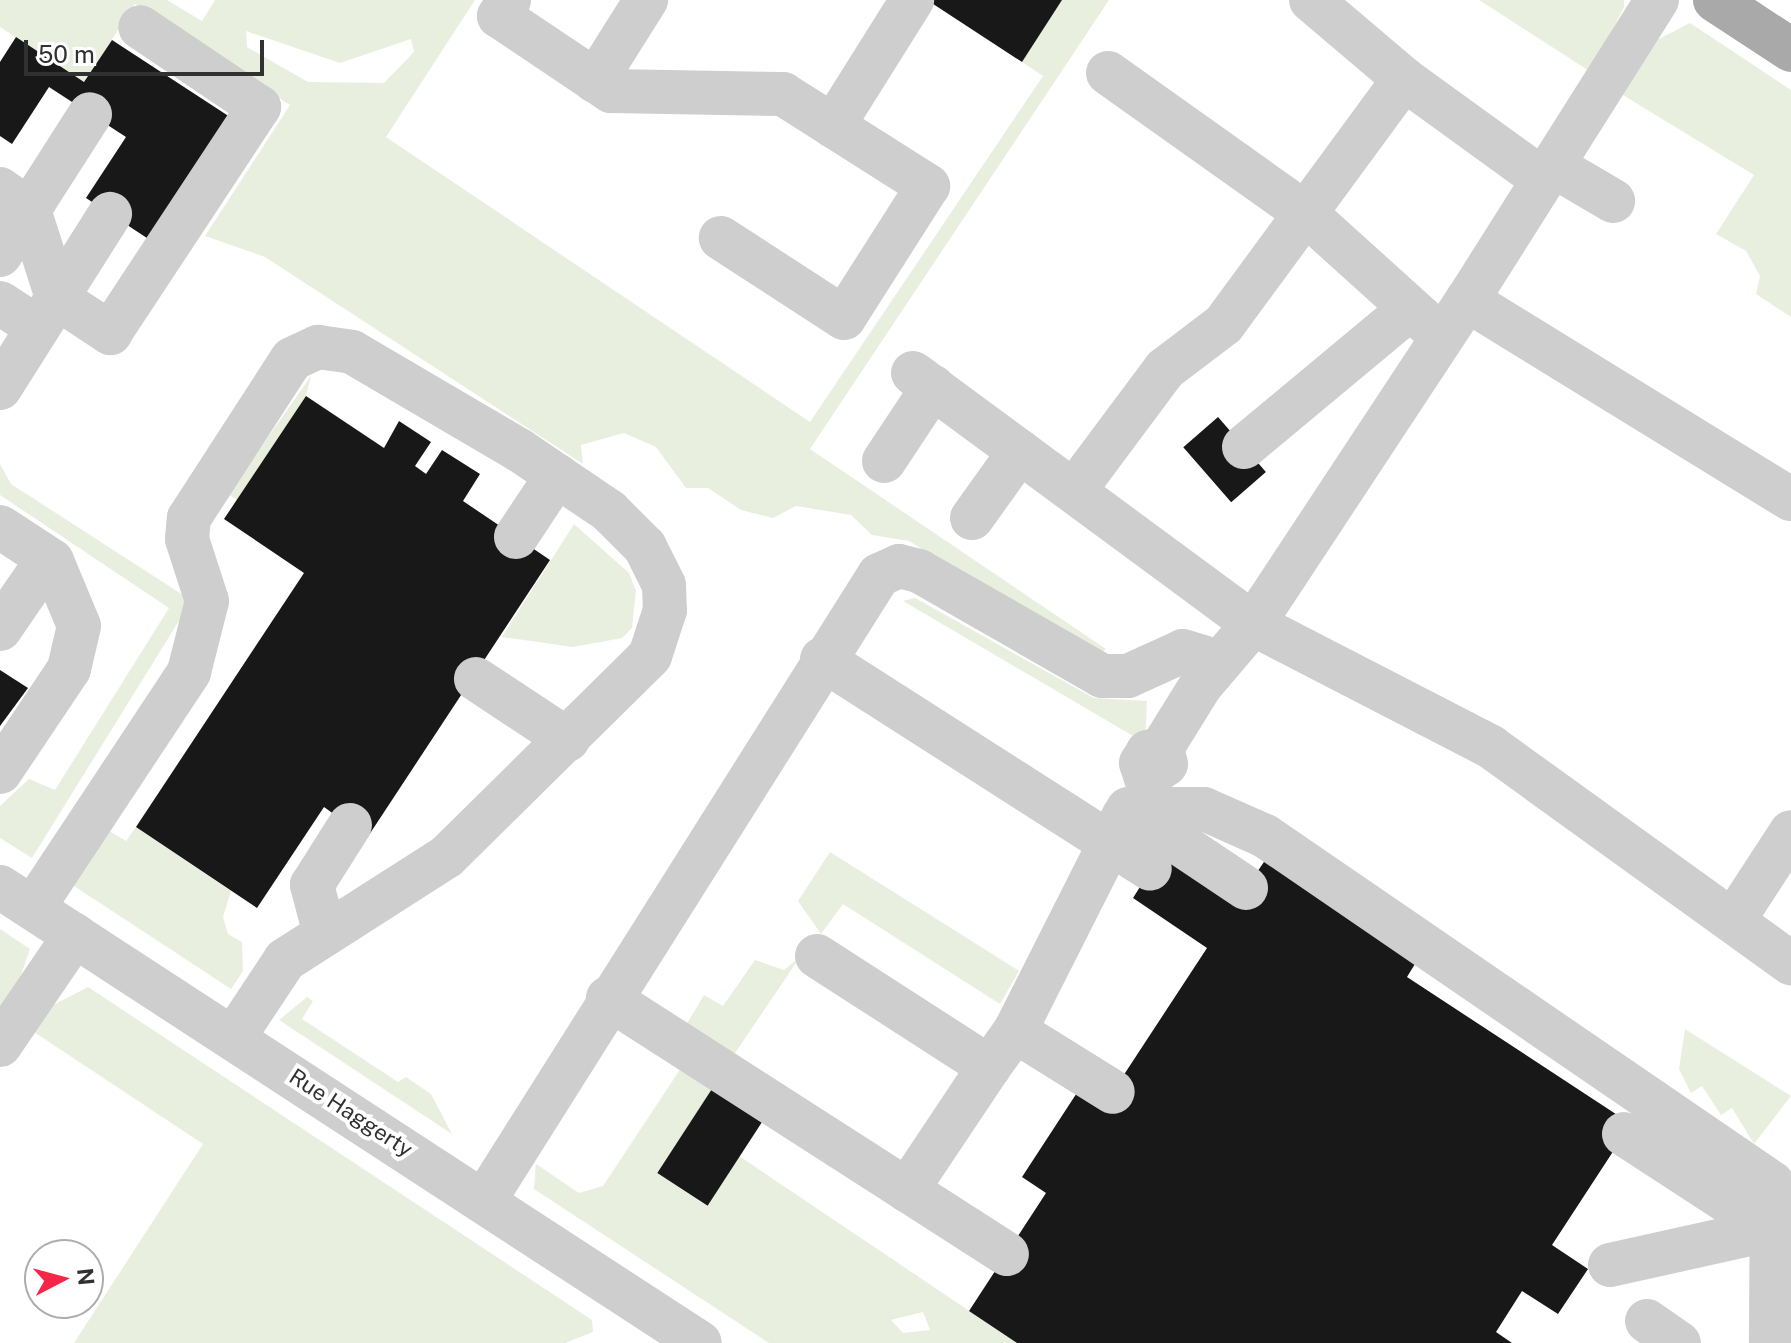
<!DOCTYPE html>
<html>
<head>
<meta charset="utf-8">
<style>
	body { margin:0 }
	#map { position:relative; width:1791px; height:1343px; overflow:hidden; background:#fff; font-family:"Public Sans",sans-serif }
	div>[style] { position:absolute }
	.green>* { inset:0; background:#e9efdf }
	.building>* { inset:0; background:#181818; transform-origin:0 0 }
	.minor>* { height:44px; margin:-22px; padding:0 22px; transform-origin:22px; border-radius:22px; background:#cecece }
	.major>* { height:44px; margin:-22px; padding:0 22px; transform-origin:22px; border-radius:22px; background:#a9a9a9 }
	span { translate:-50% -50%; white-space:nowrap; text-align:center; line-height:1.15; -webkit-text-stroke:8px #fff; paint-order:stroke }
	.street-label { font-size:22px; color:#313131 }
	.north { position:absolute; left:24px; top:1239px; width:80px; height:80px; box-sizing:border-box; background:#fff; border:2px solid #adadad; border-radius:50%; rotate:84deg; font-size:22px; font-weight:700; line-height:32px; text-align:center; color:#313131 }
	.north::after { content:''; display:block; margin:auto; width:28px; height:36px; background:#f62646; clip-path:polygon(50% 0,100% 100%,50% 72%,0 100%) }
	.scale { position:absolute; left:24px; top:40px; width:240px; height:36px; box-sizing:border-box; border:4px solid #313131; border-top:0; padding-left:10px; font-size:24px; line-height:28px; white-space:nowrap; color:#313131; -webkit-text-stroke:6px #fff; paint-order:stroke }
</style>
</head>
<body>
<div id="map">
	<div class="green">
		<i style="clip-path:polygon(evenodd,0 0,167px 0,202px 21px,215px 0,475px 0,386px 137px,810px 422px,1043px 76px,1022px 62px,1062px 0,1109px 0,810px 449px,1106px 649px,1096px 658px,909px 541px,872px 535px,851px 515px,796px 506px,773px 518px,741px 510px,708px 488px,686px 488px,656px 447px,624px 433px,581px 445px,583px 464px,265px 257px,205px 236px,290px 105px,135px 4px,84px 82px,0 27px,0 0,246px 31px,340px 63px,411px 39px,414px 52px,384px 83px,308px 82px,247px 47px,246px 31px)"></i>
		<i style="clip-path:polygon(1479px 0,1624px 0,1624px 7px,1591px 72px)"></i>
		<i style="clip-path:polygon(1690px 23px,1791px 90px,1791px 317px,1756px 294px,1760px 276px,1746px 251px,1716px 234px,1754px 175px,1613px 89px,1655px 41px)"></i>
		<i style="clip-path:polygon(311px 376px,306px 396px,237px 500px,228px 494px)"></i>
		<i style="clip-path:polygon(0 464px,11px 484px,183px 595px,187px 608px,32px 858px,0 838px,0 806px,29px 779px,55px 790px,169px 608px,0 495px)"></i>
		<i style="clip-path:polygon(574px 524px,629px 573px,636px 591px,632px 628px,622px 638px,573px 647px,502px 637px)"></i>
		<i style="clip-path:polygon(915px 598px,1094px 698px,1147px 701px,1145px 743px,903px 601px)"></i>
		<i style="clip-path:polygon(136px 827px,231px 891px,223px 917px,228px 934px,242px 942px,243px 971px,231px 989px,71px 884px,106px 829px,126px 841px)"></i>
		<i style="clip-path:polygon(830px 852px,1019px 971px,1000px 1004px,843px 904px,821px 934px,798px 901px)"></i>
		<i style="clip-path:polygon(0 929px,30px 949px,12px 1001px,0 1009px)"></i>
		<i style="clip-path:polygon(800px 957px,733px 1056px,683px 1030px,704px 995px,723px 1006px,755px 960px,784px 970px)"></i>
		<i style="clip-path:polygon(88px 987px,592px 1320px,593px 1332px,565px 1343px,74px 1343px,203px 1144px,28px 1028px,38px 1013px)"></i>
		<i style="clip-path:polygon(307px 997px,313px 1001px,302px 1019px,398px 1082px,406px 1077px,431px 1094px,452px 1134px,279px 1020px)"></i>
		<i style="clip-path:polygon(1685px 1029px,1791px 1096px,1754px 1144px,1732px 1108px,1721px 1115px,1702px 1086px,1691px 1093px,1679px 1069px)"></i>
		<i style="clip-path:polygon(evenodd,683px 1065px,721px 1075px,657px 1173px,707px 1206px,739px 1156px,1017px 1343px,769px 1343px,534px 1189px,536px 1164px,579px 1193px,603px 1186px,683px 1065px,923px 1312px,930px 1330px,903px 1333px,891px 1320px,923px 1312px)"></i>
	</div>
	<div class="building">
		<i style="clip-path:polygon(927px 0,1062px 0,1022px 62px)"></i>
		<i style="clip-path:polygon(16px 37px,84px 82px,112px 40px,230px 117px,150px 240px,86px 198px,126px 137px,49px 87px,12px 144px,0 136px,0 62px)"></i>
		<i style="clip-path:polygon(306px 396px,384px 448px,399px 421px,431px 442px,415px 466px,426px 474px,442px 450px,480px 474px,463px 501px,550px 560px,367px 838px,324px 807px,257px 908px,136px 827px,304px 573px,224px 519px)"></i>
		<i style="left:1218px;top:417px;width:73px;height:46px;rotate:49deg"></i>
		<i style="clip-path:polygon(0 670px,28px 688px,0 726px)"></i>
		<i style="clip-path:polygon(1165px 847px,1240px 897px,1266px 859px,1418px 959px,1407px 977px,1631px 1124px,1552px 1245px,1588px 1269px,1558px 1314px,1522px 1291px,1496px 1332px,1512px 1343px,1017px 1343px,969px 1311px,1046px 1193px,1022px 1177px,1084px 1082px,1108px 1099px,1207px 948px,1133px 898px)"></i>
		<i style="left:721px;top:1075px;width:60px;height:117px;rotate:33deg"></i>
	</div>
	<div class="minor">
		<i style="left:509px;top:0;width:19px;rotate:122deg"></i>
		<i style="left:499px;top:16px;width:135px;rotate:33.8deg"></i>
		<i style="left:611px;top:91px;width:172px;rotate:1deg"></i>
		<i style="left:783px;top:94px;width:172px;rotate:32.4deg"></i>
		<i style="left:928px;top:186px;width:156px;rotate:122.5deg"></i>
		<i style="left:844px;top:318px;width:147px;rotate:-147deg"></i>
		<i style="left:1311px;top:0;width:122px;rotate:40.3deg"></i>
		<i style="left:1657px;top:0;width:355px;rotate:122.3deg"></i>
		<i style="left:1467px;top:300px;width:380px;rotate:31.6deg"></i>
		<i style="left:1108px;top:73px;width:242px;rotate:35.4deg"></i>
		<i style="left:1305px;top:213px;width:185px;rotate:42.1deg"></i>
		<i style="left:595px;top:81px;width:96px;rotate:-57.8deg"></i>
		<i style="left:833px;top:126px;width:149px;rotate:-57.9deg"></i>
		<i style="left:1552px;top:165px;width:71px;rotate:30.5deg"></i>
		<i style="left:0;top:189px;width:36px;rotate:36deg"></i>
		<i style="left:29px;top:210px;width:92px;rotate:72.3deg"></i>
		<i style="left:57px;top:298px;width:64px;rotate:33.4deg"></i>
		<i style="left:110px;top:333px;width:271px;rotate:-56.6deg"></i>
		<i style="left:259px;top:107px;width:143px;rotate:-146.1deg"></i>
		<i style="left:0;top:255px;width:167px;rotate:-57.4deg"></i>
		<i style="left:1467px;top:300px;width:388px;rotate:123.4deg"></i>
		<i style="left:1253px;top:624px;width:268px;rotate:27.3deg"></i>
		<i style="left:1491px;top:747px;width:370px;rotate:35.8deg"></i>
		<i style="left:0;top:303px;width:45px;rotate:33.3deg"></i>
		<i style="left:913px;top:373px;width:423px;rotate:36.4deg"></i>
		<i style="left:1253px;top:624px;width:80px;rotate:130.4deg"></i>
		<i style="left:1201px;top:685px;width:74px;rotate:121.8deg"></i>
		<i style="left:1162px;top:748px;width:15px;rotate:164deg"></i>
		<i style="left:1148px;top:752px;width:13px;rotate:122deg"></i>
		<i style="left:1141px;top:763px;width:16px;rotate:72deg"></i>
		<i style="left:1146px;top:778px;width:24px;rotate:-35deg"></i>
		<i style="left:1166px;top:764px;width:16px;rotate:-104deg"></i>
		<i style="left:0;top:388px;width:206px;rotate:-57.7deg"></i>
		<i style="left:1244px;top:447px;width:212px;rotate:-39.8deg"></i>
		<i style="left:884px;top:461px;width:89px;rotate:-56.5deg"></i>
		<i style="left:1074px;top:491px;width:152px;rotate:-53.3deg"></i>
		<i style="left:1165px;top:369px;width:74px;rotate:-37.3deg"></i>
		<i style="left:1224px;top:324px;width:304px;rotate:-53.7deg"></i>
		<i style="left:1404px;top:79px;width:170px;rotate:35.9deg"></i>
		<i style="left:972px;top:518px;width:82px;rotate:-54.4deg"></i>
		<i style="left:0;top:527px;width:62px;rotate:33.2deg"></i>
		<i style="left:52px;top:561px;width:70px;rotate:67.4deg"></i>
		<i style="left:79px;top:626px;width:44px;rotate:103.1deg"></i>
		<i style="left:69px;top:669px;width:124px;rotate:123.8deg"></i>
		<i style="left:516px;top:537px;width:74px;rotate:-56.5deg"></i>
		<i style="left:0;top:629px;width:85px;rotate:-55.6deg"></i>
		<i style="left:822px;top:659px;width:389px;rotate:32.6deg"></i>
		<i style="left:476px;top:679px;width:110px;rotate:33.5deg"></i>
		<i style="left:1128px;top:809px;width:76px"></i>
		<i style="left:1204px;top:809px;width:67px;rotate:23.9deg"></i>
		<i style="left:1265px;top:836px;width:614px;rotate:34.39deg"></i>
		<i style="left:1772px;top:1183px;width:160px;rotate:90.4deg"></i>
		<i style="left:1128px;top:809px;width:142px;rotate:33.8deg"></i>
		<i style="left:0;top:887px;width:835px;rotate:33.08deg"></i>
		<i style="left:33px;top:908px;width:283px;rotate:-56.5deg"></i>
		<i style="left:189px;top:672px;width:73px;rotate:-75.8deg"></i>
		<i style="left:207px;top:601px;width:65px;rotate:-107.9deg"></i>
		<i style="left:187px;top:539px;width:21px;rotate:-85deg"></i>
		<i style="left:189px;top:518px;width:189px;rotate:-57.1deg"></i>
		<i style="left:292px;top:359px;width:29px;rotate:-25deg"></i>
		<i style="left:318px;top:347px;width:34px;rotate:8deg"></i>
		<i style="left:352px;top:352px;width:194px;rotate:30.4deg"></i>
		<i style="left:519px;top:450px;width:109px;rotate:34.1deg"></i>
		<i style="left:609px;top:511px;width:51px;rotate:45deg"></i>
		<i style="left:645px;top:547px;width:42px;rotate:63.4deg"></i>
		<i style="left:664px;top:585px;width:25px;rotate:88deg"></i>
		<i style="left:665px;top:610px;width:48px;rotate:108.1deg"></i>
		<i style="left:650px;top:656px;width:286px;rotate:135.4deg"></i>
		<i style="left:446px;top:857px;width:191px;rotate:147.4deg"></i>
		<i style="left:285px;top:960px;width:92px;rotate:123.5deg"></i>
		<i style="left:1733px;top:921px;width:106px;rotate:-56.9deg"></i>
		<i style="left:325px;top:934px;width:51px;rotate:-104.9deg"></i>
		<i style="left:312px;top:885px;width:71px;rotate:-57.7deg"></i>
		<i style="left:817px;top:956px;width:205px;rotate:32.8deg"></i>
		<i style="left:989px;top:1067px;width:148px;rotate:123.7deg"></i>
		<i style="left:608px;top:998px;width:474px;rotate:32.7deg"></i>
		<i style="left:1015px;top:1031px;width:115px;rotate:31.9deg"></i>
		<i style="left:0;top:1045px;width:133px;rotate:-55.7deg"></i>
		<i style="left:989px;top:1067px;width:44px;rotate:-54.2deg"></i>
		<i style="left:1015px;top:1031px;width:242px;rotate:-63.2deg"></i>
		<i style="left:1624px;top:1134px;width:176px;rotate:33.1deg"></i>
		<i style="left:484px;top:1201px;width:740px;rotate:-57.75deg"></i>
		<i style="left:879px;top:575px;width:22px;rotate:-24deg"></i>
		<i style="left:899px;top:566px;width:21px;rotate:14deg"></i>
		<i style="left:919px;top:571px;width:211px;rotate:29.8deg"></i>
		<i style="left:1102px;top:676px;width:26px"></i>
		<i style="left:1128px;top:676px;width:60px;rotate:-24.4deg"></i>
		<i style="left:1183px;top:651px;width:37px;rotate:17deg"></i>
		<i style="left:1610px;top:1265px;width:185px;rotate:-12.5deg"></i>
		<i style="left:1647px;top:1321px;width:39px;rotate:35deg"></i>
	</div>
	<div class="major">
		<i style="left:1715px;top:0;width:91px;rotate:33.3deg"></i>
	</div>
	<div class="street-label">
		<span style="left:351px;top:1113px;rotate:33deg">Rue Haggerty</span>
	</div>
	<div class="north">N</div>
	<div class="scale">50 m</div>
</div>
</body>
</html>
